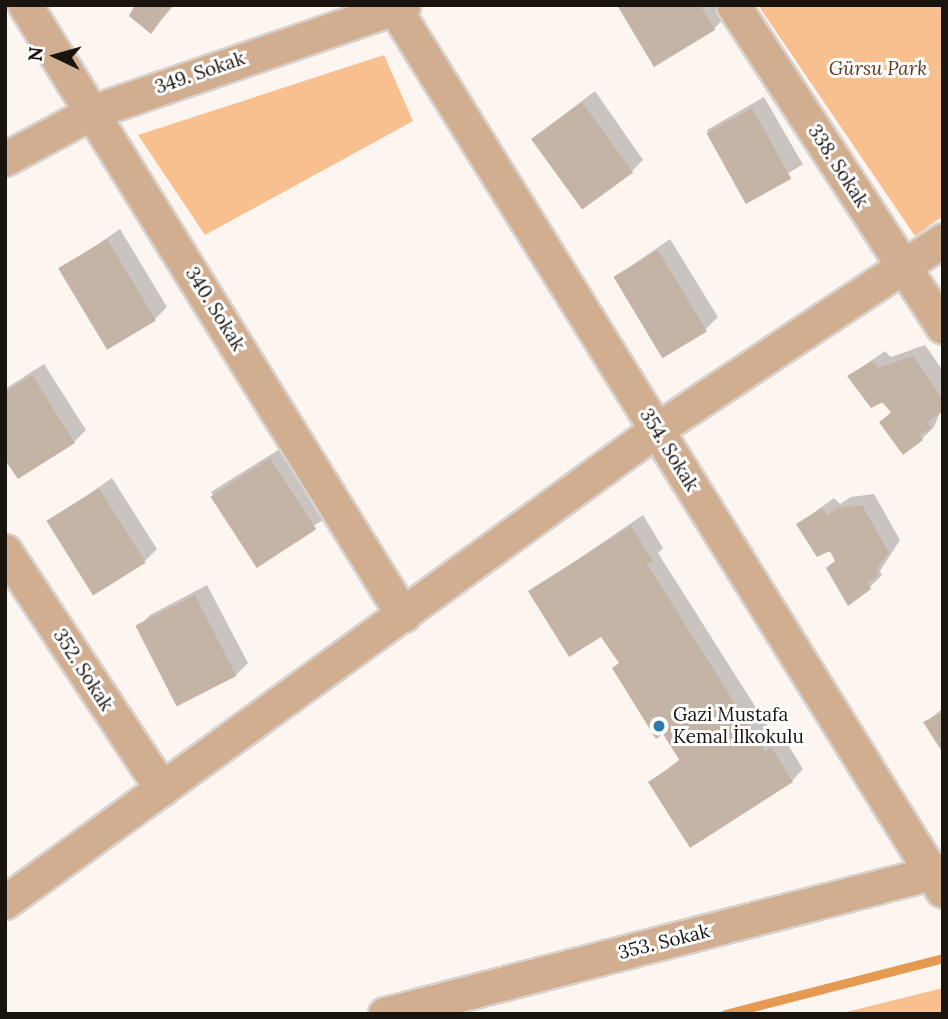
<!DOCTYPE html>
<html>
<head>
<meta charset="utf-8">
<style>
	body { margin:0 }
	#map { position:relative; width:948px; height:1019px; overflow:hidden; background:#fdf5f0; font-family:Lora,serif }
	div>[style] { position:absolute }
	.green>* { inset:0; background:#f9c08f }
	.shadow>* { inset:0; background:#0003; transform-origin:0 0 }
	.stream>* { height:9px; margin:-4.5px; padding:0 4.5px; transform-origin:4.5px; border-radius:4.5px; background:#e69950 }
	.building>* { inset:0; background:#c4b4a6; transform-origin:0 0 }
	.roads { filter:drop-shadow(2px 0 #d9d1cc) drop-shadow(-2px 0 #d9d1cc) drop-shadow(0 2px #d9d1cc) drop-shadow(0 -2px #d9d1cc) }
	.minor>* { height:33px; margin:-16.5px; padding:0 16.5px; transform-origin:16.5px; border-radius:16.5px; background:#d1ae90 }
	.dots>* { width:19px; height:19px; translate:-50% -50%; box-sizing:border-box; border:4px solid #fff; border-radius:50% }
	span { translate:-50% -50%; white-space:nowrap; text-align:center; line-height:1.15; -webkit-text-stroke:6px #fff; paint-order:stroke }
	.park-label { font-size:19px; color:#5e3e20; font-style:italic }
	.street-label { font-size:19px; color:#1a140f }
	.poi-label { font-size:19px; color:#1a140f }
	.left { translate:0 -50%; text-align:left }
	.frame { position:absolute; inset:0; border:7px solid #1a140f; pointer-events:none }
	.north { position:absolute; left:21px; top:21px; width:70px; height:70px; -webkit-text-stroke:5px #fff; paint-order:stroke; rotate:275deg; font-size:19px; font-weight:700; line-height:28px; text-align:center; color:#1a140f }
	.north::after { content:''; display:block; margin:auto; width:24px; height:32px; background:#1a140f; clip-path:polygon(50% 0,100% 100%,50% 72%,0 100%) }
</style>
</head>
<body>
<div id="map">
	<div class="green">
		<i style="clip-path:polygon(758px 5px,943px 5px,943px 216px,915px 236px)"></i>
		<i style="clip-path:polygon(384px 55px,413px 121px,205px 235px,138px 135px)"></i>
		<i style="clip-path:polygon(943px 988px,943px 1014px,838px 1014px)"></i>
	</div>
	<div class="shadow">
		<i style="clip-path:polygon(137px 5px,174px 5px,151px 32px)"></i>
		<i style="clip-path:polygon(619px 5px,718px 5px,725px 17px,714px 29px)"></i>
		<i style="clip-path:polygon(595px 91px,643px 160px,631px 172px,532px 139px)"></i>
		<i style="left:764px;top:97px;width:78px;height:66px;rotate:60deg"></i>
		<i style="clip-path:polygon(120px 229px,167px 307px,155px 319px,62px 269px)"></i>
		<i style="clip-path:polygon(670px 239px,718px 317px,706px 329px,615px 277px)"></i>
		<i style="clip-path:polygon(925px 345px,943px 371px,943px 405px,934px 427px,922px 439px,881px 422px,892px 411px,849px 376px,885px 351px,891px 357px)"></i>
		<i style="clip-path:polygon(44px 364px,86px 430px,74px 442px,5px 456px,5px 389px)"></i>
		<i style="left:283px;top:447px;width:83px;height:85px;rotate:58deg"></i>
		<i style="clip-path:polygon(112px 478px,157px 549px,145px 561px,49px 522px)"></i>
		<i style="clip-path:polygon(874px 494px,900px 540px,880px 571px,882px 575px,870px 587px,798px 524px,834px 498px,840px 504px,851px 497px)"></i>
		<i style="clip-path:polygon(643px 515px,663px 548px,658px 553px,777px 741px,783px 737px,803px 769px,792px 781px,651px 782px,681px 758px,620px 662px,602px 634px,530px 592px)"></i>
		<i style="clip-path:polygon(207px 585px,248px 663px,236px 675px,138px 627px,150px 615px)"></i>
		<i style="clip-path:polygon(943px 708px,943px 746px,925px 723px)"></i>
	</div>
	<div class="stream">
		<i style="left:725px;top:1014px;width:225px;rotate:-14.4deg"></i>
	</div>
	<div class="building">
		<i style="clip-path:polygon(135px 5px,172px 5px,151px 34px,129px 16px)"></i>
		<i style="clip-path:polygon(617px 5px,700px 5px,715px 30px,654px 67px)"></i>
		<i style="left:582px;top:102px;width:87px;height:63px;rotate:54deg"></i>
		<i style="left:752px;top:108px;width:81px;height:52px;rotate:61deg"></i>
		<i style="left:107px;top:239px;width:95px;height:57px;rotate:59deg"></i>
		<i style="left:658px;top:250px;width:95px;height:52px;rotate:59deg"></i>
		<i style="clip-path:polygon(913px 356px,943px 400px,943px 411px,928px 422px,931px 428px,920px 435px,923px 440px,903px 455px,879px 422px,891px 413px,883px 402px,871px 408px,847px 376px,872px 361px,878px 368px)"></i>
		<i style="clip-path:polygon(32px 375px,75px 443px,18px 479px,5px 460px,5px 392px)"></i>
		<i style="left:270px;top:458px;width:85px;height:71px;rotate:57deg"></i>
		<i style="left:99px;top:488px;width:88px;height:62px;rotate:58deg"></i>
		<i style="clip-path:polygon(862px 505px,889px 553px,877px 568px,878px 576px,868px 582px,871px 589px,848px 606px,826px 568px,835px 561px,830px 551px,817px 557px,796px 524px,822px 508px,827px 515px,837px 508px)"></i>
		<i style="clip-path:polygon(631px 526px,653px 561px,647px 564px,765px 751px,771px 747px,793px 782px,690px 848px,648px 782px,680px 761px,663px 734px,656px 739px,612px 668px,619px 663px,601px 637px,569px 657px,528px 591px)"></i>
		<i style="left:195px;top:595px;width:91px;height:67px;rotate:63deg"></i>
		<i style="clip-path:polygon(943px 712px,943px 748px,941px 750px,923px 722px)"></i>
	</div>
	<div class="roads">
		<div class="minor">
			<i style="left:25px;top:5px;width:718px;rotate:58.21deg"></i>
			<i style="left:733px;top:5px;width:384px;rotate:56.9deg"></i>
			<i style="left:395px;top:9px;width:1038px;rotate:58.15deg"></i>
			<i style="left:5px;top:159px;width:101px;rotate:-28.3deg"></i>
			<i style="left:94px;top:111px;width:327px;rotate:-18.9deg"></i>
			<i style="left:5px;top:551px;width:285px;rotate:56.6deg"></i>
			<i style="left:5px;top:902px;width:804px;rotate:-35.94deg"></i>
			<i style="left:656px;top:430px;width:344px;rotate:-33.5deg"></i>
			<i style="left:385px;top:1014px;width:576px;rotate:-14.47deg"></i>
		</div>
	</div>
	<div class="dots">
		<i style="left:659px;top:726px;background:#2e7aad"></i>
	</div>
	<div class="park-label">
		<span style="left:878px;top:69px">Gürsu Park</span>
	</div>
	<div class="street-label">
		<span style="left:200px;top:73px;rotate:-19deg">349. Sokak</span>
		<span style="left:838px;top:166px;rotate:57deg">338. Sokak</span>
		<span style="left:215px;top:309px;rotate:58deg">340. Sokak</span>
		<span style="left:669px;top:450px;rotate:58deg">354. Sokak</span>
		<span style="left:83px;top:670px;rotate:57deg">352. Sokak</span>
		<span style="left:664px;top:942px;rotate:-14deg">353. Sokak</span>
	</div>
	<div class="poi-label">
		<span class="left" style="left:673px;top:726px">Gazi Mustafa<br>Kemal İlkokulu</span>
	</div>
	<div class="frame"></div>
	<div class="north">N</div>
</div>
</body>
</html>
